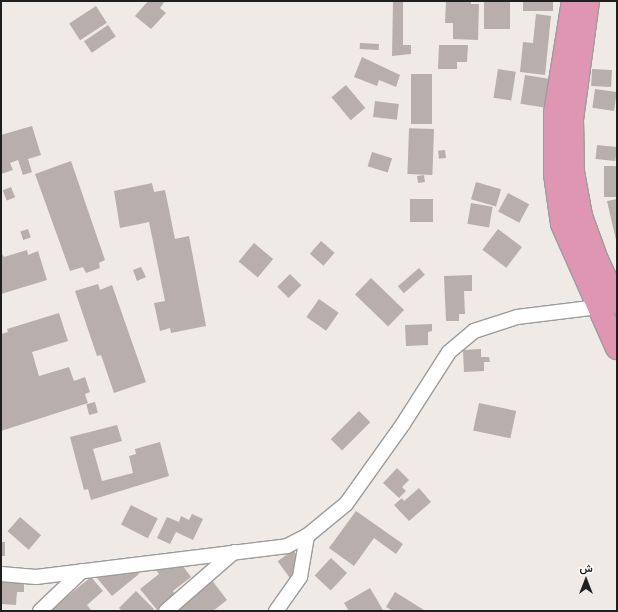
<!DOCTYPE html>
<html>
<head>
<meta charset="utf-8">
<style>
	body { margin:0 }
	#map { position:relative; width:618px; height:612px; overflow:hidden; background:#efeae6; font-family:Lato,Vazirmatn,sans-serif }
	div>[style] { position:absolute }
	.building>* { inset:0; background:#b8afac; transform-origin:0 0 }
	.roads { filter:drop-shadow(1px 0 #9c9c9c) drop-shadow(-1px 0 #9c9c9c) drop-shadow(0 1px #9c9c9c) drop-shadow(0 -1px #9c9c9c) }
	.street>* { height:14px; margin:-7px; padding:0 7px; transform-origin:7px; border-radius:7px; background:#fff }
	.highway>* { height:22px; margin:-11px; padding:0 11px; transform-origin:11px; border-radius:11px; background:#de96b2 }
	span { translate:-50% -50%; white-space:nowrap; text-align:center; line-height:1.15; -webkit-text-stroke:4px #fff; paint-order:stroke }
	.frame { position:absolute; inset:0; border:2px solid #1f1f1f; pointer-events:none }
	.north { position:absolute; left:566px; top:560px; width:40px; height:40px; -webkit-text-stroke:3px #fff; paint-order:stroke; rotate:0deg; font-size:11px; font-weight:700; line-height:16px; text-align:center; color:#1f1f1f }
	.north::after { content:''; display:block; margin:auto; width:14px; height:18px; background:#1f1f1f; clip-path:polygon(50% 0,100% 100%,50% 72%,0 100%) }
</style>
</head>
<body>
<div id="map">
	<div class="building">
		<i style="clip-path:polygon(148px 1px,165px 1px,160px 8px,166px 13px,151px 29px,135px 16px)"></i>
		<i style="clip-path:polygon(393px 1px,403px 1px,403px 45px,411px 45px,411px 54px,392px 56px)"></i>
		<i style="clip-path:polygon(446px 1px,471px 1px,471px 4px,479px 4px,478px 40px,453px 39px,453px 23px,445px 23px)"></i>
		<i style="left:484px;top:1px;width:26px;height:28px"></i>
		<i style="left:523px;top:1px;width:30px;height:10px"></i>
		<i style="left:96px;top:6px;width:20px;height:32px;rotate:57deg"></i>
		<i style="clip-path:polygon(536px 14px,551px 16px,545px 75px,520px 72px,523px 42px,533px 43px)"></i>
		<i style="left:108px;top:25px;width:14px;height:29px;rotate:56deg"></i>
		<i style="left:360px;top:43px;width:19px;height:6px;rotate:3deg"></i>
		<i style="clip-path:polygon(439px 45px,468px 45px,467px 62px,457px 62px,457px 69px,438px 69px)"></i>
		<i style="clip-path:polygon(362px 57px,400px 75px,396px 87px,379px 80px,377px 86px,354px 77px)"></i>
		<i style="left:498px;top:69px;width:18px;height:29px;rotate:9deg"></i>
		<i style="left:592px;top:69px;width:20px;height:17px;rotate:3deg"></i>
		<i style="left:411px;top:74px;width:21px;height:50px"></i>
		<i style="left:525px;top:75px;width:24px;height:29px;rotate:9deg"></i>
		<i style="left:346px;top:85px;width:30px;height:19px;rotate:50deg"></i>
		<i style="left:595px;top:89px;width:22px;height:19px;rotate:8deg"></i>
		<i style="left:375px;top:101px;width:24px;height:16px;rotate:7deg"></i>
		<i style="clip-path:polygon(32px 126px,41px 155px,28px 159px,32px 172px,23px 175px,18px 160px,10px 163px,13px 170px,1px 174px,1px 135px)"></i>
		<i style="left:434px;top:129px;width:46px;height:25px;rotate:92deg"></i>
		<i style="left:597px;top:145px;width:20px;height:14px;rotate:6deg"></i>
		<i style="left:445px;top:150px;width:8px;height:7px;rotate:83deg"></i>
		<i style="left:372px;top:152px;width:21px;height:15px;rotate:17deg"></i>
		<i style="clip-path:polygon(71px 161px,105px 260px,99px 263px,100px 268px,86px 273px,83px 267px,70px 271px,35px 174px)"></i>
		<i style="left:604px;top:166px;width:13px;height:31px"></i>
		<i style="left:424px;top:175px;width:7px;height:7px;rotate:82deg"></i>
		<i style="left:476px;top:182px;width:26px;height:18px;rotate:16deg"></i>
		<i style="clip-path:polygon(152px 183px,154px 192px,165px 190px,175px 239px,189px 236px,206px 326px,171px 333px,170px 328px,160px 331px,154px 303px,165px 301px,149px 222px,120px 228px,114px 191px)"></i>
		<i style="left:11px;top:187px;width:11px;height:9px;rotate:68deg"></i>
		<i style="left:508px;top:193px;width:24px;height:21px;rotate:28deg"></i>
		<i style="left:410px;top:199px;width:23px;height:23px"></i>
		<i style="clip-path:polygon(617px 199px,617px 240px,616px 240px,607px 201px)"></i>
		<i style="left:471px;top:203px;width:22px;height:21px;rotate:10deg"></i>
		<i style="left:28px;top:229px;width:9px;height:8px;rotate:72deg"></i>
		<i style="left:498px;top:229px;width:30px;height:26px;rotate:37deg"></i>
		<i style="left:321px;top:241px;width:18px;height:17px;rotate:41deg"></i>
		<i style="left:254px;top:243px;width:25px;height:24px;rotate:40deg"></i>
		<i style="clip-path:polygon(27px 250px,28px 255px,38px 251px,47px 280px,1px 294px,1px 253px,4px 257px)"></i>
		<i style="clip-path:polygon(141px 267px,146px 277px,137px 281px,133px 270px)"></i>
		<i style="left:419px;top:268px;width:9px;height:28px;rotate:49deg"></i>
		<i style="left:290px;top:274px;width:16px;height:18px;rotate:45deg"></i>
		<i style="clip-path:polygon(472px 275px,472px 291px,464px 291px,465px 314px,459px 314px,459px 321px,446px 321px,444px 276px)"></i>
		<i style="left:371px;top:278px;width:46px;height:23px;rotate:44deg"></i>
		<i style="clip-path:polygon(98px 284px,100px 290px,112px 285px,146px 382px,114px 393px,101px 355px,97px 356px,75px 291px)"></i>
		<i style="left:319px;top:299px;width:24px;height:22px;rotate:35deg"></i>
		<i style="clip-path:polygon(59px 313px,68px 341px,32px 352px,39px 376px,69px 367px,74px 381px,85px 377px,90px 392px,85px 394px,88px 403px,1px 431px,1px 334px,8px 332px,7px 329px)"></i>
		<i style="clip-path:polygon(432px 324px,432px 331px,428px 332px,428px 345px,406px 346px,405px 325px)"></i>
		<i style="clip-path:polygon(481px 349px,481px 357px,489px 357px,490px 362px,484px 362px,484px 371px,464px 372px,463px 350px)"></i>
		<i style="left:95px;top:402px;width:11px;height:9px;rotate:75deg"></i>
		<i style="left:479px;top:403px;width:38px;height:28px;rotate:12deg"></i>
		<i style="left:359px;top:411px;width:16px;height:40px;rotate:45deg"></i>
		<i style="clip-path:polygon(117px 425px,122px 441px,93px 449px,102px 481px,133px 473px,129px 456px,136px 454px,135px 449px,160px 442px,169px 476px,91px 500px,88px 489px,84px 490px,70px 437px)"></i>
		<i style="clip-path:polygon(397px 468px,409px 480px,402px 487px,406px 491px,399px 498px,383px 483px)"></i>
		<i style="clip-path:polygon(419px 488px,431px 502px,409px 521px,394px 505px,402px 498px,404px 501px)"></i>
		<i style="left:131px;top:505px;width:30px;height:22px;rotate:27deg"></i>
		<i style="clip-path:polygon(356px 511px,403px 544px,396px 554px,374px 538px,354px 566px,329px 548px)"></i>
		<i style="clip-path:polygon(192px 514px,203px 519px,193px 540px,176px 532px,170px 544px,157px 538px,167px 517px,179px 522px,181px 516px,189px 520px)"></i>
		<i style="left:20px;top:517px;width:28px;height:19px;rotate:41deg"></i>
		<i style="left:1px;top:542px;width:4px;height:14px"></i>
		<i style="left:293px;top:550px;width:24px;height:19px;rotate:54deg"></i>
		<i style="clip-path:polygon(177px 558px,191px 577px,173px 591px,176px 596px,157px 610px,140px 589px,159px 574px,154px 567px)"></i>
		<i style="left:331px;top:558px;width:22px;height:24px;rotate:43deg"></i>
		<i style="clip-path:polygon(129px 563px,139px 574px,112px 596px,97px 578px,111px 567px)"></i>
		<i style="clip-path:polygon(1px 576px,24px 577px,24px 592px,17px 592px,16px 605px,1px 604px)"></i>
		<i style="clip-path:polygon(91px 577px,103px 591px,87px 605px,92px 611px,49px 611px)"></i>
		<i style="clip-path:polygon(211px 579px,227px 600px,213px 611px,177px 611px,175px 608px)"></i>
		<i style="clip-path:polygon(370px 588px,383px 610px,349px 611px,344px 603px)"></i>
		<i style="clip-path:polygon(136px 591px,154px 609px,152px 611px,122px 611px,119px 608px)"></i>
		<i style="clip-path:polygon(395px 592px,424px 610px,423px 611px,393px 611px,386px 607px)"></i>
	</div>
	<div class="roads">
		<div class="street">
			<i style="left:1px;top:574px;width:35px;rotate:5deg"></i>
			<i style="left:36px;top:577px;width:253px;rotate:-7deg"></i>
			<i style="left:287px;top:546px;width:22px;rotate:-27deg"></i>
			<i style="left:307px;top:536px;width:50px;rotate:-39.4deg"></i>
			<i style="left:346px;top:504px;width:98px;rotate:-54.5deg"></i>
			<i style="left:403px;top:424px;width:85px;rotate:-57.4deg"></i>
			<i style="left:449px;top:352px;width:33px;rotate:-40deg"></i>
			<i style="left:474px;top:331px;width:45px;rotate:-18deg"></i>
			<i style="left:517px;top:317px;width:82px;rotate:-7deg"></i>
			<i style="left:40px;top:611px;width:58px;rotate:-43.6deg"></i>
			<i style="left:166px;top:611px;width:90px;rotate:-40.9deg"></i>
			<i style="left:276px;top:611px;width:42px;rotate:-54.8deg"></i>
			<i style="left:300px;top:577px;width:42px;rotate:-80.3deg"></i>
		</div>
		<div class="highway">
			<i style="left:573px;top:1px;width:114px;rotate:99.1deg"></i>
			<i style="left:555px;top:114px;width:60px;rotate:90deg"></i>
			<i style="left:555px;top:174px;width:50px;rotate:82deg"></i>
			<i style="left:562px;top:224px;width:136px;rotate:66.1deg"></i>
			<i style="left:588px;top:1px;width:120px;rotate:97.7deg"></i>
			<i style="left:572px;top:120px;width:52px;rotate:88.9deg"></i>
			<i style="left:573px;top:172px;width:45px;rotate:79.7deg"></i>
			<i style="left:581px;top:216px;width:47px;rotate:70deg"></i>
			<i style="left:597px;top:260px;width:47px;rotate:64.5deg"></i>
		</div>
	</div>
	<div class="frame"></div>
	<div class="north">ش</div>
</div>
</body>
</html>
